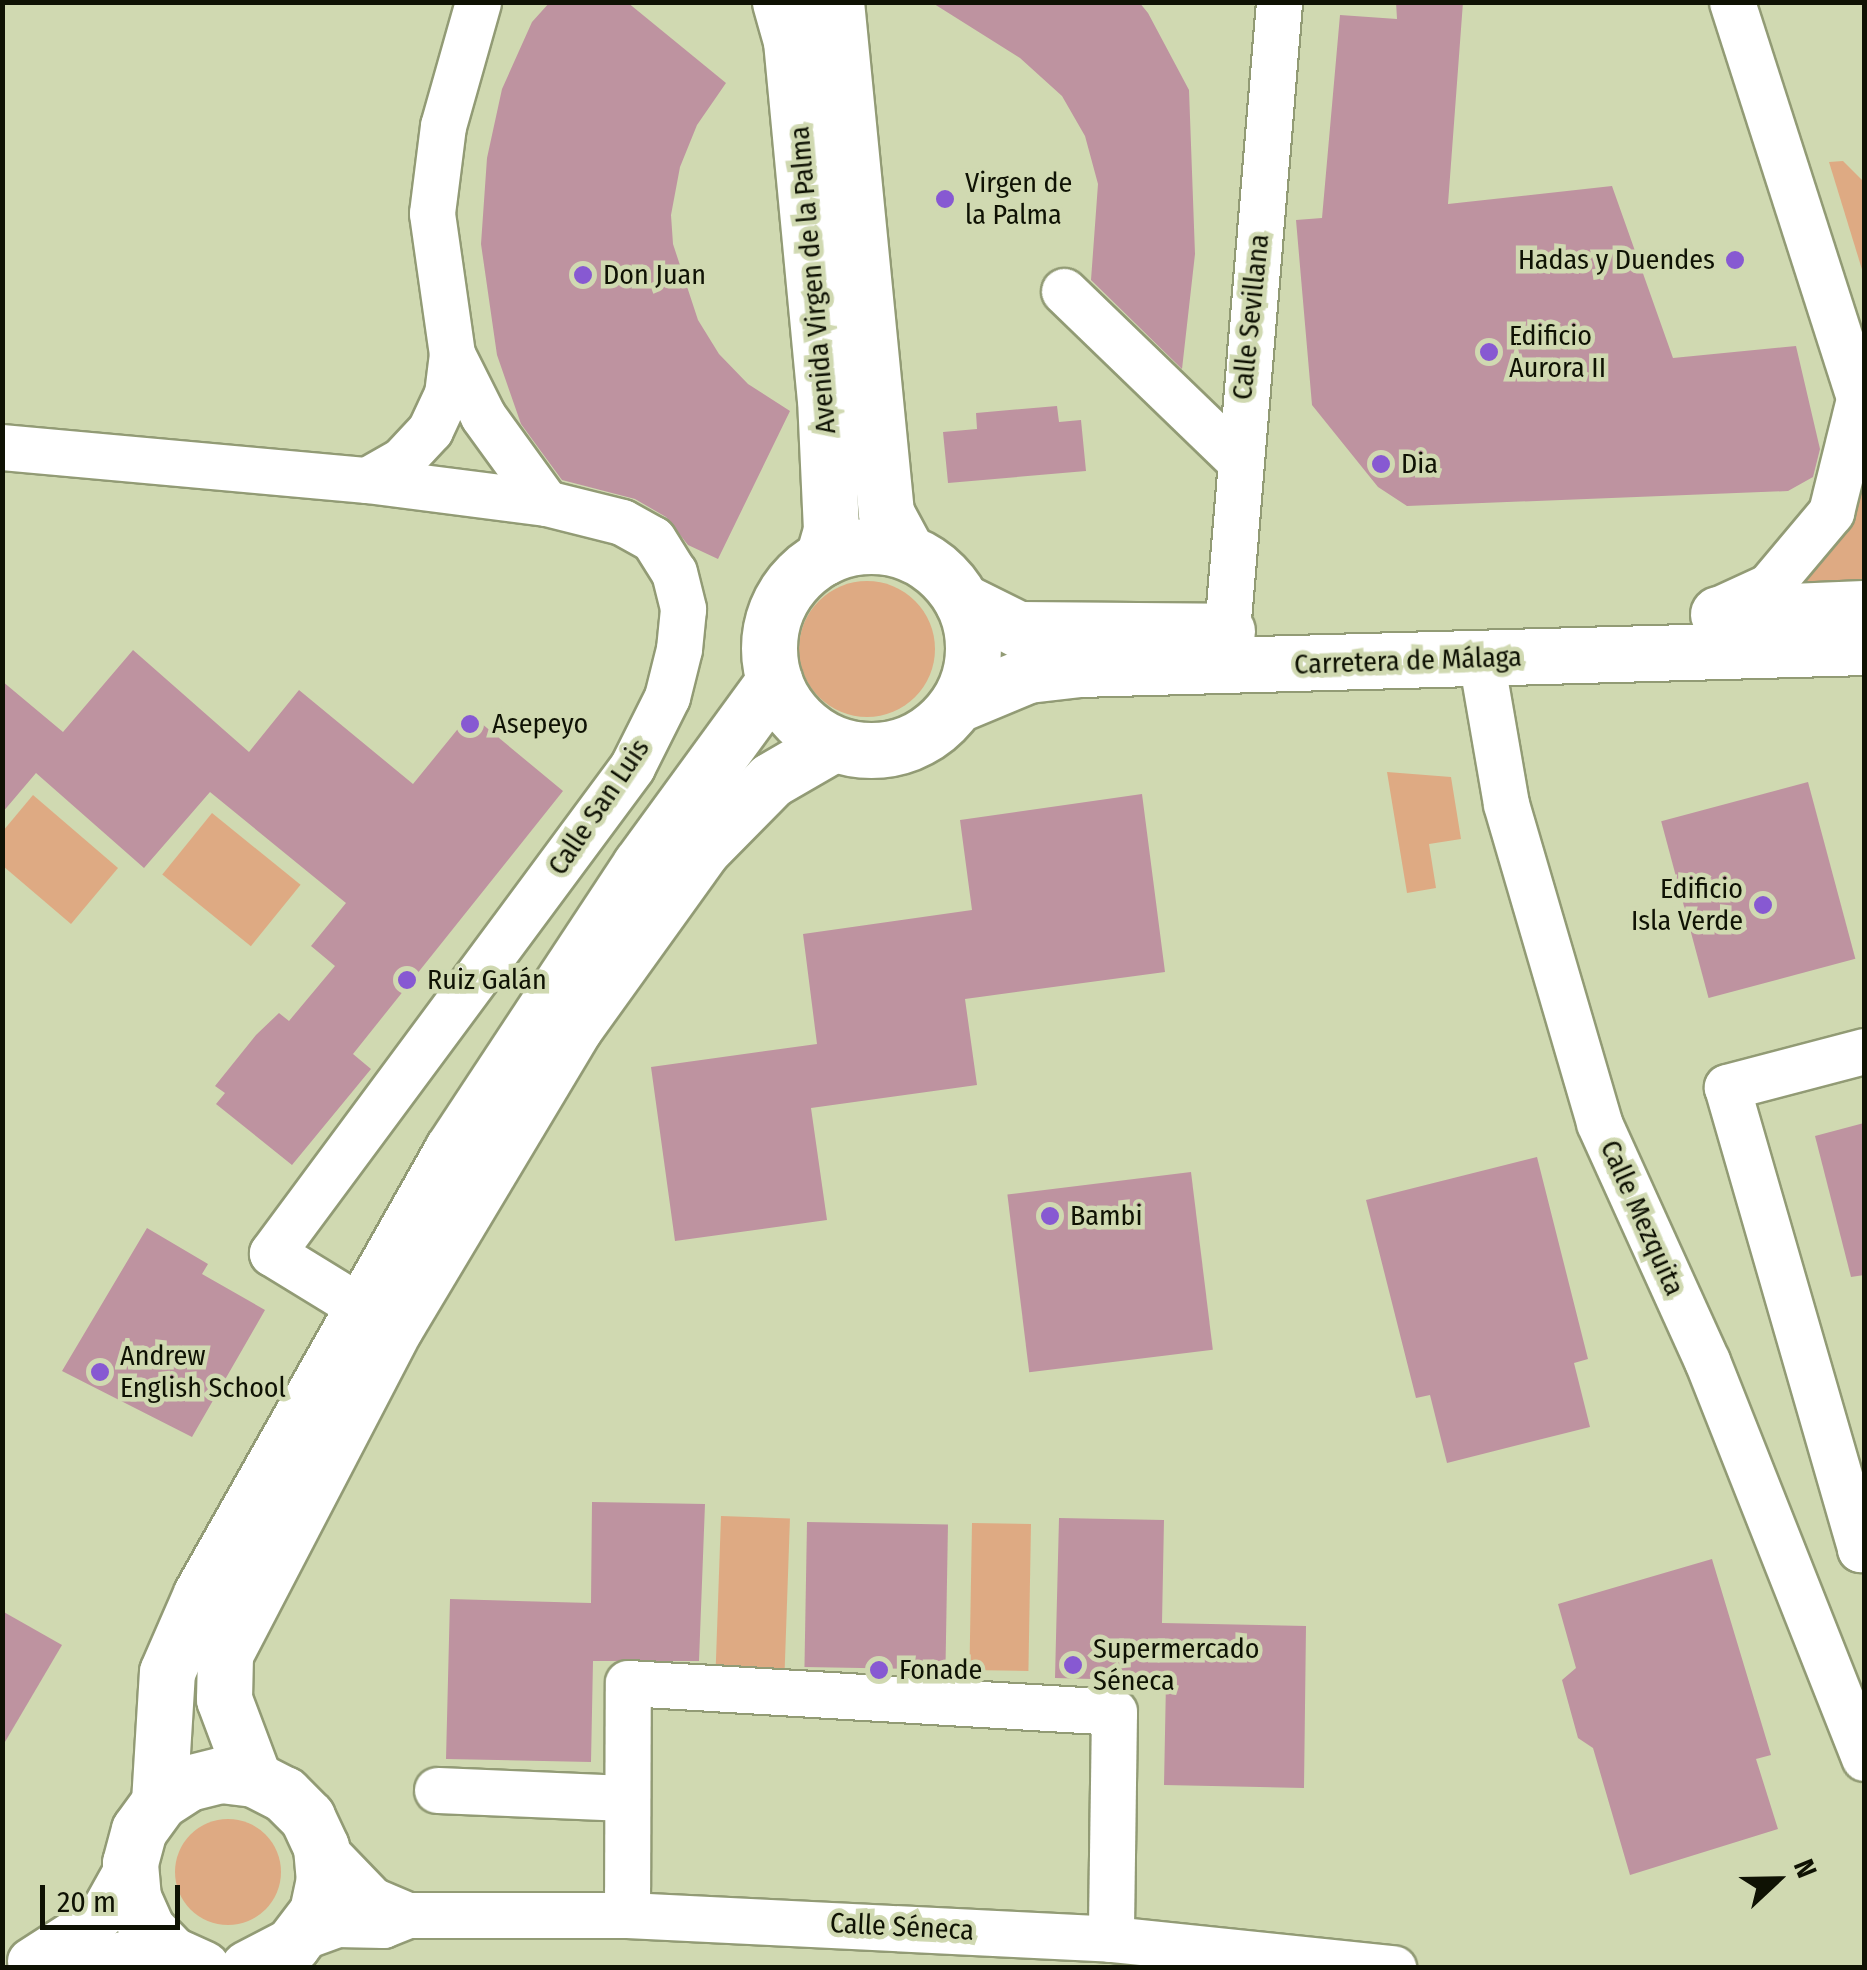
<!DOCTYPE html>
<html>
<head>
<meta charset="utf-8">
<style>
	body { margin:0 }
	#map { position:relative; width:1867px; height:1970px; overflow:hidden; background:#d0d9b1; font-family:"Fira Sans Condensed",sans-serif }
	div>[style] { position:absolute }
	.green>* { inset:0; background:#deaa83; transform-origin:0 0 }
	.round { border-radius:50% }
	.building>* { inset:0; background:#be93a0; transform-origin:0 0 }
	.roads { filter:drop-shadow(2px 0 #929b75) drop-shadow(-2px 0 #929b75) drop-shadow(0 2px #929b75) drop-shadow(0 -2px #929b75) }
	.minor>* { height:45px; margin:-22.5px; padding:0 22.5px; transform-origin:22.5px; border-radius:22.5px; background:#fff }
	.major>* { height:55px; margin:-27.5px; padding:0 27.5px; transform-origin:27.5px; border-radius:27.5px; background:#fff }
	.major>.ring { margin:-27.5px; padding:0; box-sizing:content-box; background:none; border:55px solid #fff; border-radius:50% }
	.dots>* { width:28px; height:28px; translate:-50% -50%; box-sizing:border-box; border:5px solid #d0d9b1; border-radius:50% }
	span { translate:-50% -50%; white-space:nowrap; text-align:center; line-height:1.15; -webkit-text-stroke:9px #d0d9b1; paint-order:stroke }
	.poi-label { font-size:28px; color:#0f1204 }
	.left { translate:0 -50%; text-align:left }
	.right { translate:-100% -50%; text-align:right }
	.street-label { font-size:28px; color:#0f1204 }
	.frame { position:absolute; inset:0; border:5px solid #0f1204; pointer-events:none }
	.north { position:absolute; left:1727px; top:1830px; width:100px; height:100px; -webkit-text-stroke:8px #d0d9b1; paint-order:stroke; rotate:68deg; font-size:28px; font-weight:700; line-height:40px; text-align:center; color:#0f1204 }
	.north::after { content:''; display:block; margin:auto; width:35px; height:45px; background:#0f1204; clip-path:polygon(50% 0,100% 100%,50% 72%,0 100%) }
	.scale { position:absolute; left:40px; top:1885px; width:140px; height:45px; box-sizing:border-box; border:5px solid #0f1204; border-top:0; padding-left:12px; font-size:30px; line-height:35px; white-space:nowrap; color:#0f1204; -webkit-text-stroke:8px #d0d9b1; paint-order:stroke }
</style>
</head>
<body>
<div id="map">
	<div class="green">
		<i style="clip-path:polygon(1843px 161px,1864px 182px,1864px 276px,1829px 162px)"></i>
		<i style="clip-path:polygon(1864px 455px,1864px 584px,1786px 587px)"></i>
		<i class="round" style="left:799px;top:581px;width:136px;height:136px"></i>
		<i style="clip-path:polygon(1387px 772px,1451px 777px,1461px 839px,1429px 844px,1436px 888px,1407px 893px)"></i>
		<i style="clip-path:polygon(33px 795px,118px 868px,71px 924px,3px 866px,3px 831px)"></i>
		<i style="left:212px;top:813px;width:114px;height:79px;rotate:39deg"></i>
		<i style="left:721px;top:1516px;width:69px;height:154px;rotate:2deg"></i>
		<i style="left:972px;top:1523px;width:59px;height:147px;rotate:1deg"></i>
		<i class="round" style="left:175px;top:1819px;width:106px;height:106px"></i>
	</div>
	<div class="building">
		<i style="clip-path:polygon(550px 2px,627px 2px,726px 83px,697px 125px,680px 167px,671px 215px,673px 244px,698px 320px,719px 354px,748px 384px,790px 411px,718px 559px,688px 545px,666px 517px,635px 499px,562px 480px,521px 424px,497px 355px,481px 244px,487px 158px,502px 89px,532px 22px)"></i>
		<i style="clip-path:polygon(931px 2px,1139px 2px,1148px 13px,1189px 90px,1195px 254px,1182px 369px,1091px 280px,1098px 184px,1085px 136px,1062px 96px,1020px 58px)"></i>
		<i style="clip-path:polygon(1396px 2px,1463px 2px,1448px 204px,1612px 186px,1673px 358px,1796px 346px,1820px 449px,1813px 477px,1788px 491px,1407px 506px,1378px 487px,1312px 405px,1296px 220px,1322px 218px,1340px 15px,1397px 19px)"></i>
		<i style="clip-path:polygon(1057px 406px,1059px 422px,1081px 420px,1086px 471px,948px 483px,943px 432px,977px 429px,976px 413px)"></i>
		<i style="clip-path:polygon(133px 650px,249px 752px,299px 690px,413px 784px,470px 714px,563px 791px,353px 1054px,371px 1069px,292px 1165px,216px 1104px,225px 1093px,215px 1086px,256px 1035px,279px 1013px,289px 1021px,335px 966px,311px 946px,346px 903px,210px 792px,144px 868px,36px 773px,2px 813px,2px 681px,63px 732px)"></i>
		<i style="left:1808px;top:782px;width:183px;height:152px;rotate:75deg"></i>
		<i style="clip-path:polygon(1142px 794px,1165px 972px,965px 999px,977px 1085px,811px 1108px,827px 1220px,675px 1241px,651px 1067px,817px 1044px,803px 934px,972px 910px,960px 820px)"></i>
		<i style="clip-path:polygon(1864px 1123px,1864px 1275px,1851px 1277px,1815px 1136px)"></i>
		<i style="clip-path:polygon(1537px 1157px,1588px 1359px,1574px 1363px,1590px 1427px,1447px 1463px,1430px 1395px,1416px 1398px,1366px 1200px)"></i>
		<i style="left:1191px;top:1172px;width:179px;height:185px;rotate:83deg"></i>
		<i style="clip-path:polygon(147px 1228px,208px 1264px,202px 1274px,265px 1310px,192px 1437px,62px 1371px)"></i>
		<i style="clip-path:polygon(592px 1502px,705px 1504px,699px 1661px,593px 1661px,591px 1762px,446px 1759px,450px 1599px,591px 1603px)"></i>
		<i style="clip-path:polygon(1059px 1518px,1164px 1520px,1162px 1623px,1306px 1626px,1304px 1788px,1164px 1785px,1166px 1681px,1055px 1678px)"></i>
		<i style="left:807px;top:1522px;width:141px;height:145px;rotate:1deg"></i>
		<i style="clip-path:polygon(1712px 1559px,1771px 1755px,1756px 1759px,1778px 1829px,1630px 1875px,1593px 1748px,1578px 1738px,1562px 1680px,1576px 1668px,1558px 1604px)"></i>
		<i style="clip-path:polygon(2px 1611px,62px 1645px,2px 1747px)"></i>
	</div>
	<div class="roads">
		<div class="minor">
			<i style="left:1732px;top:2px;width:433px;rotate:72.2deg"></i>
			<i style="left:1064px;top:291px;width:242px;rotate:44deg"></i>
			<i style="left:452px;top:354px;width:69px;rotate:63.4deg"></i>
			<i style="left:483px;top:416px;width:107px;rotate:54.1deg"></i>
			<i style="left:2px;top:447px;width:366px;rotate:5.2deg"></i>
			<i style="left:367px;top:480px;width:180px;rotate:7.3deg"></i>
			<i style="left:546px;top:503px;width:78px;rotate:14deg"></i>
			<i style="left:622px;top:522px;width:35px;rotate:29deg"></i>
			<i style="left:653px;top:539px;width:39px;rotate:58deg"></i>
			<i style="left:674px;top:572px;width:38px;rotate:76deg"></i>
			<i style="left:683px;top:609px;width:40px;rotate:95.7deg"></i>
			<i style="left:679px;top:649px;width:49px;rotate:104deg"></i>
			<i style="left:667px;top:697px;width:78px;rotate:116.6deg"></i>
			<i style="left:632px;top:767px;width:605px;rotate:126.53deg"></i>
			<i style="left:272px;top:1253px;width:103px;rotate:31.5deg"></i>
			<i style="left:367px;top:480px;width:40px;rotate:-29.7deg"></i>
			<i style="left:402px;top:460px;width:41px;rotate:-47deg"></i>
			<i style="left:430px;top:430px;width:40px;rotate:-65deg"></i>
			<i style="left:447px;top:394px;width:40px;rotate:-82.9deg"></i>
			<i style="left:452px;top:354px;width:142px;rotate:-98.1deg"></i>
			<i style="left:432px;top:213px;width:88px;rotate:-82.8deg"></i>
			<i style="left:443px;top:126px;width:129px;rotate:-74.2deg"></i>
			<i style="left:1715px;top:611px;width:60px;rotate:-24.8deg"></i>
			<i style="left:1769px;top:586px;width:97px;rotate:-50deg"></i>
			<i style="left:1831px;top:512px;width:116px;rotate:-76.1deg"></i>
			<i style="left:1227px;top:631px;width:631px;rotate:-85.27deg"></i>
			<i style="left:1481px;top:659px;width:147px;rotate:80.2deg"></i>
			<i style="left:1506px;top:804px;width:332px;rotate:73.7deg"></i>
			<i style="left:1599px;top:1123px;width:261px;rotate:65.6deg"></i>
			<i style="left:1707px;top:1361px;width:427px;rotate:68.4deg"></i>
			<i style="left:1864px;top:1051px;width:142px;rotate:165.3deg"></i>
			<i style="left:1727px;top:1087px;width:481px;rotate:73.9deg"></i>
			<i style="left:1860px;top:1549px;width:4px;rotate:-14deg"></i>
			<i style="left:437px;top:1790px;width:190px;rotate:2.4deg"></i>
			<i style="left:321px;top:1847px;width:74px;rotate:46.1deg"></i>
			<i style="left:372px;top:1900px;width:39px;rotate:23deg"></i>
			<i style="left:627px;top:1915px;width:232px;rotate:-89.8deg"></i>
			<i style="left:628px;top:1683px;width:487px;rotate:3.4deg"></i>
			<i style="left:1114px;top:1712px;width:227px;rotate:90.8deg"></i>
			<i style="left:301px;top:1937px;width:38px;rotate:-20deg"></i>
			<i style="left:337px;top:1924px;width:46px;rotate:1.2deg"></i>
			<i style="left:383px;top:1925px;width:27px;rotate:-22deg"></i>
			<i style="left:408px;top:1915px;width:219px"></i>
			<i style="left:627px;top:1915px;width:485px;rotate:2.8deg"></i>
			<i style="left:1111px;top:1939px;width:284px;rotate:5.9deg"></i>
			<i style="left:30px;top:1961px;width:85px;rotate:-32.9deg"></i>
			<i style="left:101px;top:1915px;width:60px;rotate:-60.9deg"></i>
			<i style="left:66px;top:1968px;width:63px;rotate:-13.8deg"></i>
			<i style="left:127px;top:1953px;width:44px;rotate:1.3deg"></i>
		</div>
		<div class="major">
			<i style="left:780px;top:2px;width:41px;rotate:74.2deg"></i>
			<i style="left:791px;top:41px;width:359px;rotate:84.6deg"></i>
			<i style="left:825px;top:398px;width:132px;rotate:87.4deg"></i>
			<i style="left:831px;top:530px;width:29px;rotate:106deg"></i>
			<i style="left:836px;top:2px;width:513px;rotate:84.41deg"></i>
			<i style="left:886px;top:513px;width:44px;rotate:61.7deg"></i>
			<i class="ring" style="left:769px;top:546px;width:149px;height:149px"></i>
			<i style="left:962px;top:601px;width:63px;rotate:26.6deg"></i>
			<i style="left:1018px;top:629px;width:209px;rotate:0.5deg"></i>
			<i style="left:1718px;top:614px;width:146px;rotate:-2.4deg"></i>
			<i style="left:958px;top:704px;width:76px;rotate:-22.5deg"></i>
			<i style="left:1028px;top:675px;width:50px;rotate:-6.8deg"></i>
			<i style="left:1078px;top:669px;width:786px;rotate:-1.6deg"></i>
			<i style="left:254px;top:1779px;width:85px;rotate:-110.6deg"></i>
			<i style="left:224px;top:1699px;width:45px;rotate:-88.7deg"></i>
			<i style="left:225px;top:1654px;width:370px;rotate:-62.5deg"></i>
			<i style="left:396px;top:1326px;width:348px;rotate:-59.1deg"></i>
			<i style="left:575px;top:1027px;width:218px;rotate:-54.3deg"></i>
			<i style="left:702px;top:850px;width:98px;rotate:-45.4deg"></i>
			<i style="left:771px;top:780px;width:72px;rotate:-30.1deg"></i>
			<i style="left:159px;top:1802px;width:130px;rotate:-86.5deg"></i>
			<i style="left:167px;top:1672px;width:85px;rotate:-66.4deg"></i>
			<i style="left:201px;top:1594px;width:510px;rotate:-60.52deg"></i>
			<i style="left:452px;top:1150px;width:341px;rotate:-56.6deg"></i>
			<i style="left:640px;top:865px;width:228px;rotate:-53.9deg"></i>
			<i style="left:202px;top:1968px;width:34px;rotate:-156deg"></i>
			<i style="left:171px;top:1954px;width:35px;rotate:-134deg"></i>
			<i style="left:147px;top:1929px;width:34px;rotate:-114deg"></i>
			<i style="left:133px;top:1898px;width:35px;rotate:-95deg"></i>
			<i style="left:130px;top:1863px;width:34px;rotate:-75deg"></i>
			<i style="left:139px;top:1830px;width:34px;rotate:-54deg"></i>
			<i style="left:159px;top:1802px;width:35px;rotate:-33deg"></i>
			<i style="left:188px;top:1783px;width:34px;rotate:-14deg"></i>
			<i style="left:221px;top:1775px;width:33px;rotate:7deg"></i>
			<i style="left:254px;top:1779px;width:34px;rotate:27deg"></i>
			<i style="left:284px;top:1794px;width:33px;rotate:45deg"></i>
			<i style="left:307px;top:1817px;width:33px;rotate:65deg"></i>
			<i style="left:321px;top:1847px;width:32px;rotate:85deg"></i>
			<i style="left:324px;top:1879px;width:34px;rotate:102deg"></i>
			<i style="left:317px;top:1912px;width:41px;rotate:127.1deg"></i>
			<i style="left:292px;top:1945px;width:50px;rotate:152.4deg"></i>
		</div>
	</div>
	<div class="dots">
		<i style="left:945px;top:199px;background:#8759d2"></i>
		<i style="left:1735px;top:260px;background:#8759d2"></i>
		<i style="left:583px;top:275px;background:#8759d2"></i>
		<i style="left:1489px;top:352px;background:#8759d2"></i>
		<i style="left:1381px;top:464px;background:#8759d2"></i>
		<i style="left:470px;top:724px;background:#8759d2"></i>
		<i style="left:1763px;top:905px;background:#8759d2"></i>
		<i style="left:407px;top:980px;background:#8759d2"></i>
		<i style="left:1050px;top:1216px;background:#8759d2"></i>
		<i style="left:100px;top:1372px;background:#8759d2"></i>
		<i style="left:1073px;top:1665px;background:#8759d2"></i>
		<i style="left:879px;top:1670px;background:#8759d2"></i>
	</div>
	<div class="poi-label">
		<span class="left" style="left:965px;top:199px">Virgen de<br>la Palma</span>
		<span class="right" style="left:1715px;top:260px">Hadas y Duendes</span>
		<span class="left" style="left:603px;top:275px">Don Juan</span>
		<span class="left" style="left:1509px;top:352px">Edificio<br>Aurora II</span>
		<span class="left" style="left:1401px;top:464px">Dia</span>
		<span class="left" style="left:492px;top:724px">Asepeyo</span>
		<span class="right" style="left:1743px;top:905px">Edificio<br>Isla Verde</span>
		<span class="left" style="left:427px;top:980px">Ruiz Galán</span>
		<span class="left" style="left:1070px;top:1216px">Bambi</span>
		<span class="left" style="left:120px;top:1372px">Andrew<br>English School</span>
		<span class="left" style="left:1093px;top:1665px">Supermercado<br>Séneca</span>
		<span class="left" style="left:899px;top:1670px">Fonade</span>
	</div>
	<div class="street-label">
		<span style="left:813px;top:280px;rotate:-95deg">Avenida Virgen de la Palma</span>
		<span style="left:1251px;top:317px;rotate:-84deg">Calle Sevillana</span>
		<span style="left:1408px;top:661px;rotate:-2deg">Carretera de Málaga</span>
		<span style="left:599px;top:807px;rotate:-56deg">Calle San Luis</span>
		<span style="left:1642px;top:1218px;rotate:66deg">Calle Mezquita</span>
		<span style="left:902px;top:1927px;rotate:3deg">Calle Séneca</span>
	</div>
	<div class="frame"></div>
	<div class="north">N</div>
	<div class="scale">20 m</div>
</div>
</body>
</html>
